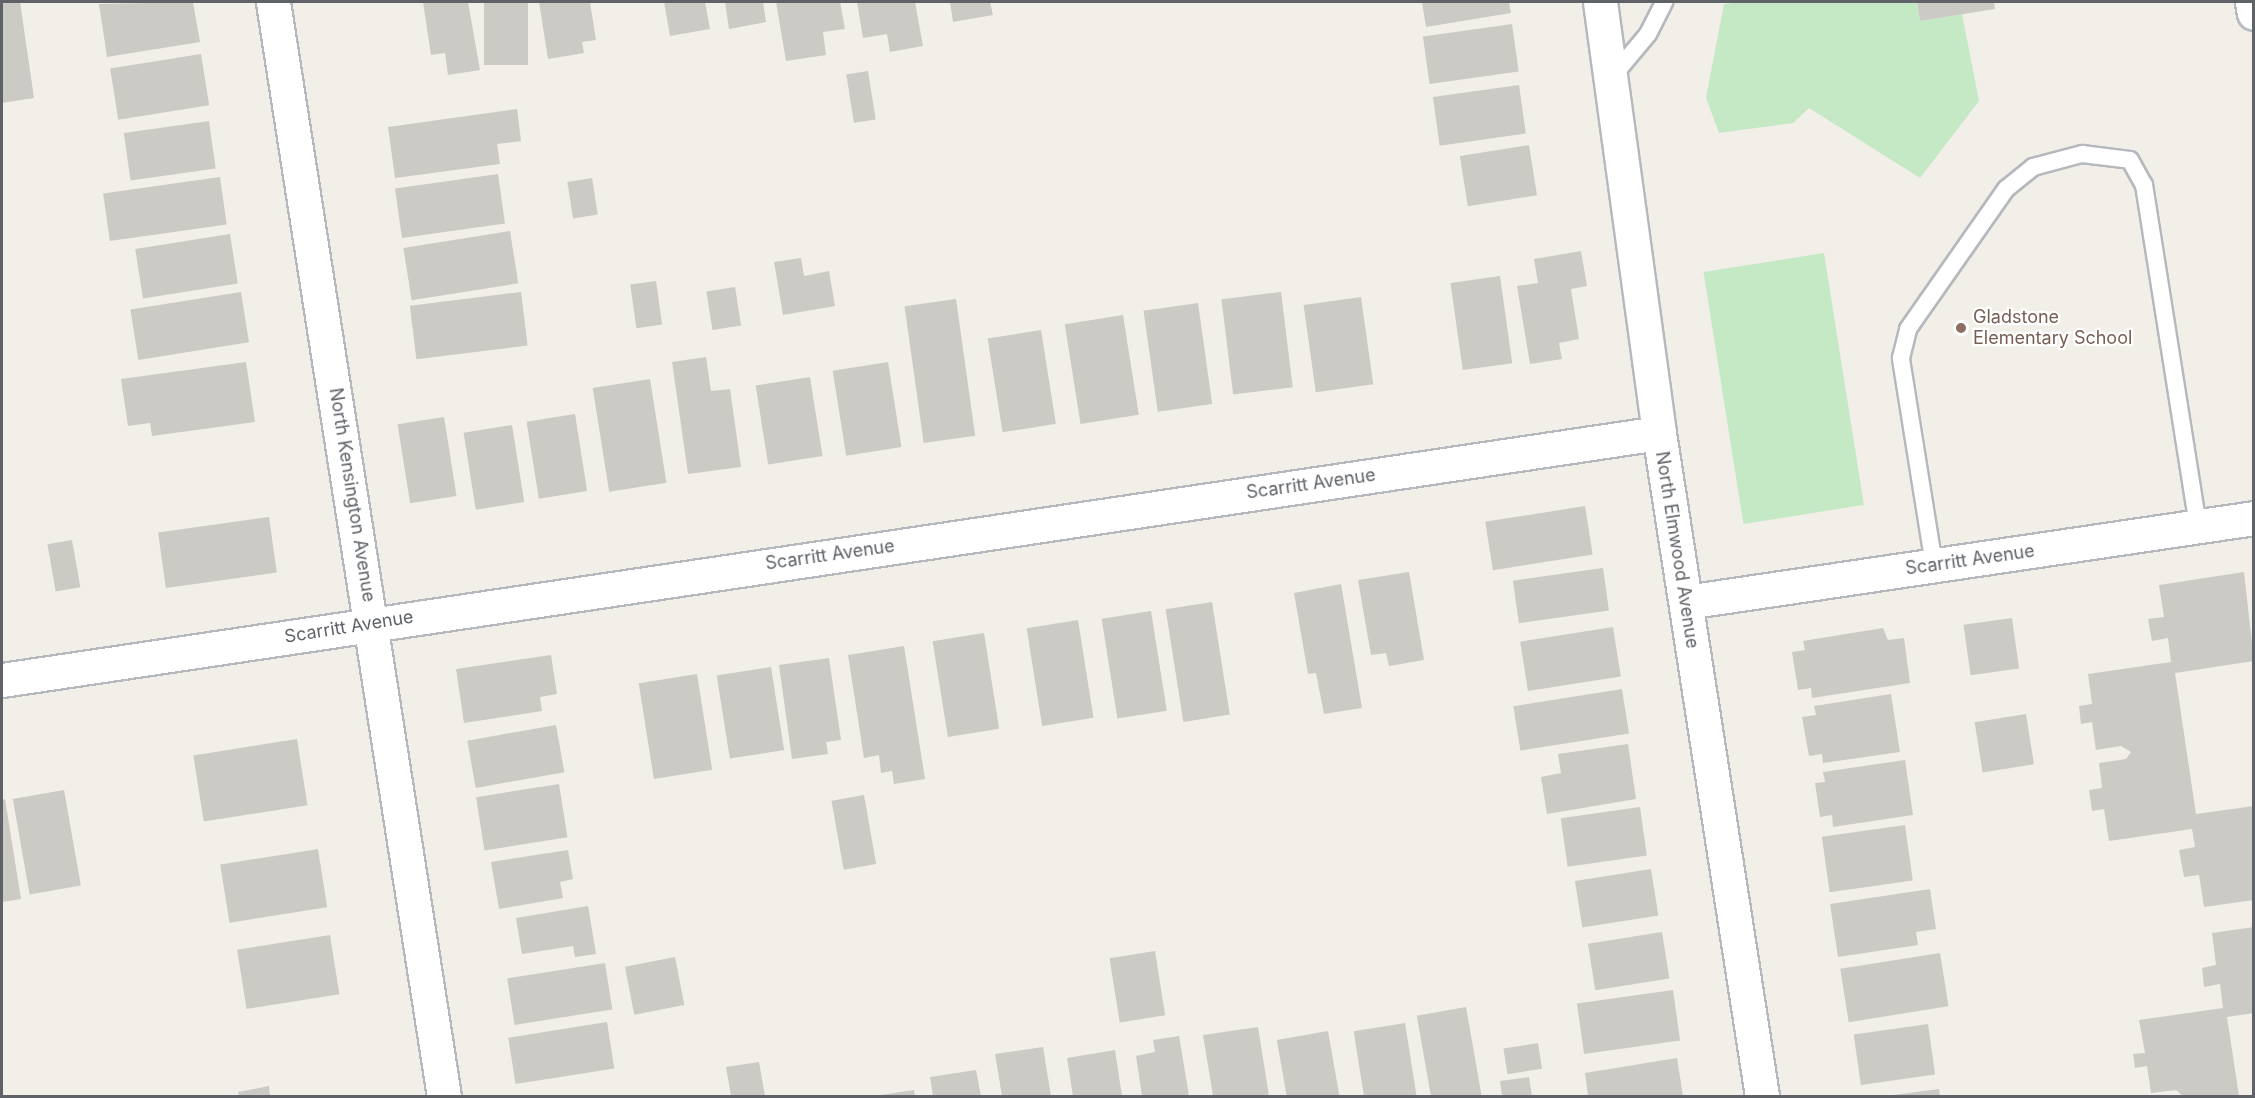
<!DOCTYPE html>
<html>
<head>
<meta charset="utf-8">
<style>
	body { margin:0 }
	#map { position:relative; width:2255px; height:1098px; overflow:hidden; background:#f1efe8; font-family:Inter,sans-serif }
	div>[style] { position:absolute }
	.green>* { inset:0; background:#c5e8c5; transform-origin:0 0 }
	.building>* { inset:0; background:#cccac5; transform-origin:0 0 }
	.roads { filter:drop-shadow(2px 0 #b5b8bc) drop-shadow(-2px 0 #b5b8bc) drop-shadow(0 2px #b5b8bc) drop-shadow(0 -2px #b5b8bc) }
	.lane>* { height:16px; margin:-8px; padding:0 8px; transform-origin:8px; border-radius:8px; background:#fff }
	.street>* { height:33px; margin:-16.5px; padding:0 16.5px; transform-origin:16.5px; border-radius:16.5px; background:#fff }
	.dots>* { width:16px; height:16px; translate:-50% -50%; box-sizing:border-box; border:3px solid #fff; border-radius:50% }
	span { translate:-50% -50%; white-space:nowrap; text-align:center; line-height:1.15; -webkit-text-stroke:4.5px #fff; paint-order:stroke }
	.education-label { font-size:18px; color:#785e54 }
	.left { translate:0 -50%; text-align:left }
	.street-label { font-size:18px; color:#5f6368 }
	.frame { position:absolute; inset:0; border:3px solid #5f6368; pointer-events:none }
</style>
</head>
<body>
<div id="map">
	<div class="green">
		<i style="clip-path:polygon(1742px 2px,1917px 2px,1920px 21px,1962px 14px,1979px 101px,1920px 178px,1809px 108px,1793px 123px,1719px 133px,1706px 98px,1724px 4px)"></i>
		<i style="left:1824px;top:253px;width:255px;height:122px;rotate:81deg"></i>
	</div>
	<div class="building">
		<i style="clip-path:polygon(2px 2px,20px 2px,34px 98px,2px 103px)"></i>
		<i style="clip-path:polygon(193px 2px,200px 42px,107px 57px,99px 4px)"></i>
		<i style="clip-path:polygon(423px 2px,468px 2px,480px 70px,448px 75px,445px 53px,431px 55px)"></i>
		<i style="left:484px;top:2px;width:44px;height:63px"></i>
		<i style="clip-path:polygon(539px 2px,590px 2px,596px 40px,582px 42px,584px 53px,548px 59px)"></i>
		<i style="clip-path:polygon(664px 2px,705px 2px,710px 29px,670px 36px)"></i>
		<i style="clip-path:polygon(725px 2px,763px 2px,766px 22px,729px 29px)"></i>
		<i style="clip-path:polygon(776px 2px,840px 2px,845px 29px,823px 32px,826px 55px,786px 61px)"></i>
		<i style="clip-path:polygon(857px 2px,915px 2px,923px 46px,890px 52px,887px 34px,863px 38px)"></i>
		<i style="clip-path:polygon(950px 2px,990px 2px,993px 15px,953px 22px)"></i>
		<i style="clip-path:polygon(1422px 2px,1509px 2px,1511px 13px,1426px 27px)"></i>
		<i style="clip-path:polygon(1917px 2px,1994px 2px,1995px 9px,1920px 21px)"></i>
		<i style="left:1512px;top:24px;width:48px;height:90px;rotate:82deg"></i>
		<i style="left:201px;top:54px;width:52px;height:92px;rotate:81deg"></i>
		<i style="left:868px;top:71px;width:49px;height:22px;rotate:81deg"></i>
		<i style="left:1519px;top:85px;width:49px;height:87px;rotate:82deg"></i>
		<i style="clip-path:polygon(517px 109px,521px 141px,497px 144px,500px 164px,395px 178px,388px 127px)"></i>
		<i style="left:209px;top:121px;width:48px;height:86px;rotate:82deg"></i>
		<i style="left:1529px;top:145px;width:51px;height:70px;rotate:81deg"></i>
		<i style="left:498px;top:174px;width:50px;height:104px;rotate:82deg"></i>
		<i style="left:220px;top:177px;width:48px;height:118px;rotate:82deg"></i>
		<i style="left:592px;top:178px;width:37px;height:25px;rotate:81deg"></i>
		<i style="left:510px;top:231px;width:53px;height:108px;rotate:81deg"></i>
		<i style="left:230px;top:234px;width:50px;height:96px;rotate:81deg"></i>
		<i style="clip-path:polygon(1581px 251px,1587px 286px,1571px 289px,1579px 339px,1559px 343px,1562px 359px,1530px 364px,1517px 286px,1538px 283px,1534px 259px)"></i>
		<i style="clip-path:polygon(801px 258px,804px 276px,829px 271px,835px 306px,783px 315px,774px 262px)"></i>
		<i style="left:1500px;top:276px;width:88px;height:50px;rotate:82deg"></i>
		<i style="left:656px;top:281px;width:44px;height:26px;rotate:82deg"></i>
		<i style="left:735px;top:287px;width:39px;height:29px;rotate:81deg"></i>
		<i style="left:241px;top:292px;width:51px;height:112px;rotate:81deg"></i>
		<i style="left:521px;top:292px;width:54px;height:112px;rotate:83deg"></i>
		<i style="left:1281px;top:292px;width:96px;height:60px;rotate:83deg"></i>
		<i style="left:1361px;top:297px;width:88px;height:58px;rotate:82deg"></i>
		<i style="left:956px;top:299px;width:138px;height:52px;rotate:82deg"></i>
		<i style="left:1198px;top:303px;width:102px;height:55px;rotate:82deg"></i>
		<i style="left:1123px;top:315px;width:101px;height:59px;rotate:81deg"></i>
		<i style="left:1041px;top:330px;width:95px;height:54px;rotate:81deg"></i>
		<i style="clip-path:polygon(706px 357px,711px 391px,730px 389px,741px 467px,688px 474px,672px 362px)"></i>
		<i style="clip-path:polygon(246px 362px,255px 422px,152px 436px,150px 423px,128px 426px,121px 379px)"></i>
		<i style="left:888px;top:362px;width:86px;height:56px;rotate:81deg"></i>
		<i style="left:810px;top:377px;width:80px;height:55px;rotate:81deg"></i>
		<i style="left:650px;top:379px;width:105px;height:58px;rotate:81deg"></i>
		<i style="left:575px;top:414px;width:78px;height:49px;rotate:81deg"></i>
		<i style="left:444px;top:417px;width:80px;height:47px;rotate:81deg"></i>
		<i style="left:512px;top:425px;width:78px;height:49px;rotate:81deg"></i>
		<i style="left:1585px;top:506px;width:49px;height:101px;rotate:81deg"></i>
		<i style="left:269px;top:517px;width:56px;height:112px;rotate:82deg"></i>
		<i style="left:72px;top:540px;width:48px;height:25px;rotate:80deg"></i>
		<i style="left:1603px;top:568px;width:43px;height:91px;rotate:82deg"></i>
		<i style="clip-path:polygon(1409px 572px,1424px 660px,1389px 666px,1386px 653px,1371px 655px,1358px 580px)"></i>
		<i style="clip-path:polygon(2244px 572px,2254px 661px,2175px 673px,2196px 814px,2254px 806px,2254px 900px,2204px 907px,2199px 875px,2184px 877px,2179px 850px,2195px 847px,2192px 829px,2109px 841px,2104px 809px,2092px 811px,2089px 790px,2102px 788px,2099px 763px,2126px 759px,2131px 752px,2121px 746px,2096px 750px,2092px 722px,2081px 724px,2079px 706px,2092px 704px,2088px 674px,2171px 662px,2168px 638px,2152px 641px,2148px 619px,2164px 617px,2159px 585px)"></i>
		<i style="clip-path:polygon(1341px 584px,1362px 708px,1324px 714px,1316px 673px,1308px 674px,1294px 593px)"></i>
		<i style="left:1212px;top:602px;width:114px;height:47px;rotate:81deg"></i>
		<i style="left:1151px;top:611px;width:101px;height:50px;rotate:81deg"></i>
		<i style="left:2012px;top:618px;width:51px;height:49px;rotate:82deg"></i>
		<i style="left:1078px;top:620px;width:99px;height:52px;rotate:81deg"></i>
		<i style="left:1613px;top:627px;width:50px;height:94px;rotate:81deg"></i>
		<i style="clip-path:polygon(1883px 628px,1888px 640px,1904px 638px,1910px 683px,1812px 698px,1811px 688px,1798px 690px,1792px 652px,1805px 650px,1803px 641px)"></i>
		<i style="left:984px;top:633px;width:97px;height:52px;rotate:81deg"></i>
		<i style="clip-path:polygon(904px 646px,925px 779px,894px 784px,892px 771px,881px 773px,879px 755px,864px 758px,848px 655px)"></i>
		<i style="clip-path:polygon(551px 655px,557px 694px,540px 697px,542px 711px,464px 723px,456px 669px)"></i>
		<i style="clip-path:polygon(829px 658px,841px 740px,826px 742px,828px 754px,792px 759px,779px 665px)"></i>
		<i style="left:771px;top:667px;width:84px;height:55px;rotate:81deg"></i>
		<i style="left:697px;top:674px;width:97px;height:59px;rotate:81deg"></i>
		<i style="left:1622px;top:689px;width:45px;height:110px;rotate:81deg"></i>
		<i style="clip-path:polygon(1891px 694px,1900px 752px,1823px 763px,1822px 754px,1809px 756px,1802px 717px,1816px 715px,1814px 706px)"></i>
		<i style="left:2026px;top:714px;width:51px;height:52px;rotate:81deg"></i>
		<i style="left:556px;top:725px;width:48px;height:90px;rotate:80deg"></i>
		<i style="left:297px;top:739px;width:67px;height:105px;rotate:81deg"></i>
		<i style="clip-path:polygon(1628px 744px,1636px 799px,1547px 814px,1541px 777px,1561px 773px,1558px 754px)"></i>
		<i style="clip-path:polygon(1905px 760px,1913px 815px,1833px 827px,1832px 815px,1820px 817px,1815px 783px,1825px 782px,1823px 772px)"></i>
		<i style="left:559px;top:784px;width:54px;height:84px;rotate:81deg"></i>
		<i style="left:64px;top:790px;width:97px;height:52px;rotate:80deg"></i>
		<i style="left:864px;top:795px;width:70px;height:33px;rotate:80deg"></i>
		<i style="clip-path:polygon(5px 799px,21px 899px,2px 902px,2px 800px)"></i>
		<i style="left:1640px;top:807px;width:49px;height:80px;rotate:82deg"></i>
		<i style="left:1905px;top:825px;width:56px;height:84px;rotate:82deg"></i>
		<i style="left:318px;top:849px;width:59px;height:99px;rotate:81deg"></i>
		<i style="clip-path:polygon(568px 850px,573px 879px,560px 882px,563px 898px,499px 909px,491px 862px)"></i>
		<i style="left:1651px;top:869px;width:47px;height:77px;rotate:81deg"></i>
		<i style="clip-path:polygon(1930px 889px,1936px 929px,1916px 932px,1918px 945px,1838px 957px,1830px 904px)"></i>
		<i style="clip-path:polygon(588px 906px,596px 954px,575px 957px,573px 946px,522px 954px,516px 918px)"></i>
		<i style="clip-path:polygon(2254px 927px,2254px 1013px,2227px 1017px,2239px 1096px,2183px 1096px,2176px 1090px,2151px 1093px,2147px 1066px,2135px 1068px,2133px 1054px,2145px 1053px,2139px 1020px,2223px 1008px,2220px 984px,2204px 987px,2202px 968px,2216px 965px,2212px 933px)"></i>
		<i style="left:1662px;top:932px;width:47px;height:75px;rotate:81deg"></i>
		<i style="left:330px;top:935px;width:60px;height:94px;rotate:81deg"></i>
		<i style="left:1155px;top:951px;width:65px;height:46px;rotate:81deg"></i>
		<i style="left:1940px;top:953px;width:54px;height:101px;rotate:81deg"></i>
		<i style="left:675px;top:957px;width:49px;height:51px;rotate:79deg"></i>
		<i style="left:605px;top:963px;width:47px;height:99px;rotate:81deg"></i>
		<i style="left:1673px;top:990px;width:51px;height:97px;rotate:82deg"></i>
		<i style="left:1466px;top:1007px;width:90px;height:50px;rotate:80deg"></i>
		<i style="left:607px;top:1022px;width:47px;height:100px;rotate:81deg"></i>
		<i style="left:1405px;top:1023px;width:74px;height:52px;rotate:81deg"></i>
		<i style="left:1928px;top:1024px;width:51px;height:75px;rotate:82deg"></i>
		<i style="clip-path:polygon(1258px 1027px,1269px 1096px,1213px 1096px,1203px 1035px)"></i>
		<i style="left:1328px;top:1031px;width:66px;height:52px;rotate:80deg"></i>
		<i style="clip-path:polygon(1179px 1036px,1189px 1096px,1142px 1096px,1136px 1056px,1155px 1052px,1153px 1040px)"></i>
		<i style="left:1538px;top:1043px;width:26px;height:35px;rotate:81deg"></i>
		<i style="clip-path:polygon(1043px 1047px,1051px 1096px,1002px 1096px,995px 1054px)"></i>
		<i style="clip-path:polygon(1115px 1050px,1122px 1096px,1073px 1096px,1067px 1058px)"></i>
		<i style="clip-path:polygon(1677px 1058px,1683px 1096px,1588px 1096px,1585px 1073px)"></i>
		<i style="clip-path:polygon(759px 1062px,765px 1096px,731px 1096px,726px 1067px)"></i>
		<i style="clip-path:polygon(976px 1070px,981px 1096px,933px 1096px,930px 1077px)"></i>
		<i style="clip-path:polygon(1529px 1077px,1532px 1096px,1502px 1096px,1500px 1081px)"></i>
		<i style="clip-path:polygon(269px 1086px,270px 1096px,239px 1096px,238px 1092px)"></i>
		<i style="clip-path:polygon(1939px 1089px,1940px 1096px,1893px 1096px,1893px 1095px)"></i>
		<i style="clip-path:polygon(914px 1090px,915px 1096px,880px 1096px,880px 1095px)"></i>
	</div>
	<div class="roads">
		<div class="lane">
			<i style="left:1612px;top:77px;width:56px;rotate:-50.1deg"></i>
			<i style="left:1648px;top:34px;width:36px;rotate:-63deg"></i>
			<i style="left:1934px;top:565px;width:210px;rotate:-99.1deg"></i>
			<i style="left:1901px;top:358px;width:30px;rotate:-76deg"></i>
			<i style="left:1908px;top:329px;width:171px;rotate:-55deg"></i>
			<i style="left:2006px;top:189px;width:35px;rotate:-39deg"></i>
			<i style="left:2033px;top:167px;width:51px;rotate:-14.9deg"></i>
			<i style="left:2082px;top:154px;width:48px;rotate:7.1deg"></i>
			<i style="left:2130px;top:160px;width:29px;rotate:61deg"></i>
			<i style="left:2144px;top:185px;width:345px;rotate:81deg"></i>
		</div>
		<div class="street">
			<i style="left:273px;top:2px;width:1107px;rotate:81.12deg"></i>
			<i style="left:1600px;top:2px;width:435px;rotate:82.2deg"></i>
			<i style="left:1659px;top:433px;width:671px;rotate:81.17deg"></i>
			<i style="left:2252px;top:2px;width:11px;rotate:80deg"></i>
			<i style="left:1686px;top:602px;width:574px;rotate:-8.41deg"></i>
			<i style="left:2px;top:680px;width:1675px;rotate:-8.48deg"></i>
		</div>
	</div>
	<div class="dots">
		<i style="left:1961px;top:328px;background:#8d6e63"></i>
	</div>
	<div class="education-label">
		<span class="left" style="left:1973px;top:328px">Gladstone<br>Elementary School</span>
	</div>
	<div class="street-label">
		<span style="left:1311px;top:484px;rotate:-8deg">Scarritt Avenue</span>
		<span style="left:352px;top:495px;rotate:81deg">North Kensington Avenue</span>
		<span style="left:1677px;top:550px;rotate:81deg">North Elmwood Avenue</span>
		<span style="left:830px;top:555px;rotate:-8deg">Scarritt Avenue</span>
		<span style="left:1970px;top:560px;rotate:-8deg">Scarritt Avenue</span>
		<span style="left:349px;top:627px;rotate:-9deg">Scarritt Avenue</span>
	</div>
	<div class="frame"></div>
</div>
</body>
</html>
